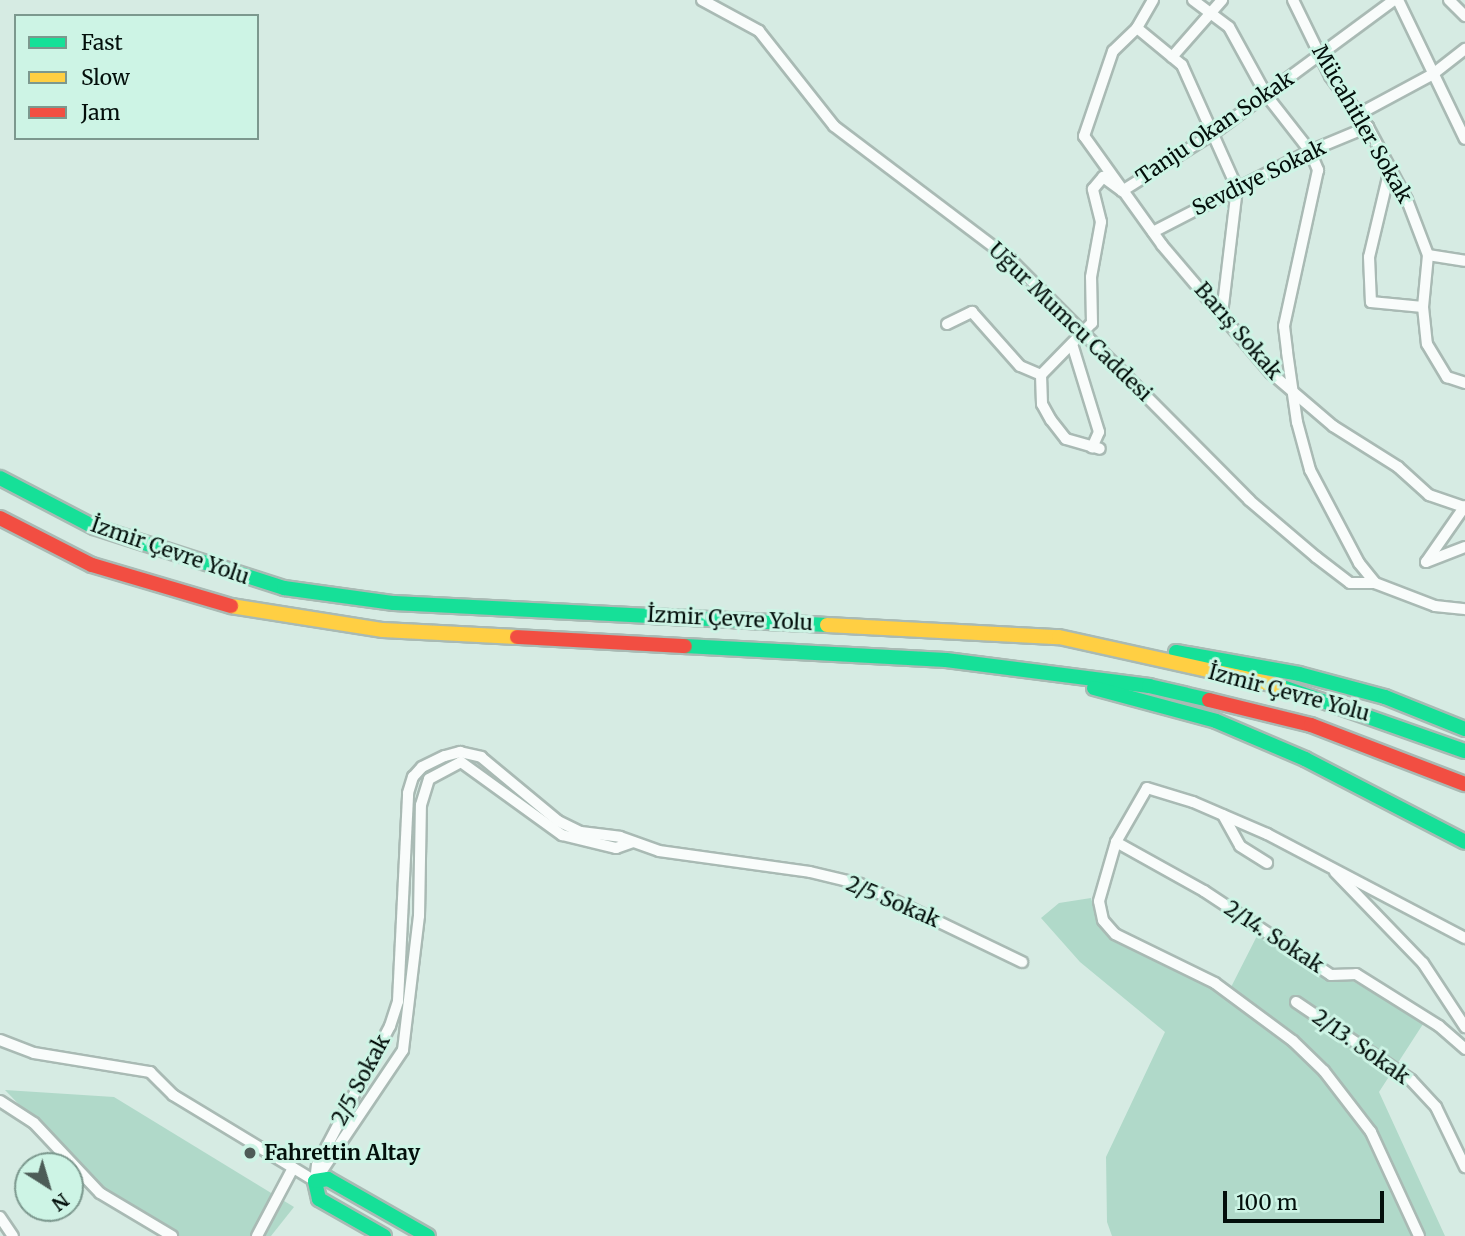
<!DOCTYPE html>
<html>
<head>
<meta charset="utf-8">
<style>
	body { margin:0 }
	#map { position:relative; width:1465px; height:1236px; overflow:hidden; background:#d6ebe3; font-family:Merriweather,serif }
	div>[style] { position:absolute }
	.green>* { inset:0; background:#b0d9c9 }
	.roads { filter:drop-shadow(2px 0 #a9bab4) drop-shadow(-2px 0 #a9bab4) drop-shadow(0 2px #a9bab4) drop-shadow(0 -2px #a9bab4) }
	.street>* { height:10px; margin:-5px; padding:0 5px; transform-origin:5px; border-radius:5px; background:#f9fcfb }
	.fast>* { height:14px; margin:-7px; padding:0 7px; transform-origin:7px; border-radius:7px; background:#16e098 }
	.slow>* { height:14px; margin:-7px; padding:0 7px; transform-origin:7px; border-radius:7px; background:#ffcf43 }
	.jam>* { height:14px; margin:-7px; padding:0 7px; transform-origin:7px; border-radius:7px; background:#f24e42 }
	.dots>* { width:19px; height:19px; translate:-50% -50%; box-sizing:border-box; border:4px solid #cdf4e5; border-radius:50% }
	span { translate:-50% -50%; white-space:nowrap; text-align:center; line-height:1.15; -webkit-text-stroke:6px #cdf4e5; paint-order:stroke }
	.street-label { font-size:21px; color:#030f0b }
	.poi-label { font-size:21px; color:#030f0b; font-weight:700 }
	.left { translate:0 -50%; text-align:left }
	.legend { position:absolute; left:14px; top:14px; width:245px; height:126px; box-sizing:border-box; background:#cdf4e5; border:2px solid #7c988e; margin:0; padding:9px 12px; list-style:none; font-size:21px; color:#030f0b }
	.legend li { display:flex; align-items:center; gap:14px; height:35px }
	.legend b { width:35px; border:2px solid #7c988e }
	.north { position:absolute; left:14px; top:1152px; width:70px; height:70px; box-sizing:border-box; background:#cdf4e5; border:2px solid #7c988e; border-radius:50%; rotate:143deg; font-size:19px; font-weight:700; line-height:28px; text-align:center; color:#030f0b }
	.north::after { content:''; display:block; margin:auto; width:24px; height:32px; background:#4d5c57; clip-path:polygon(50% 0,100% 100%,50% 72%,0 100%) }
	.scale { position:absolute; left:1223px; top:1191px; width:161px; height:32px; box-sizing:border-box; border:4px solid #030f0b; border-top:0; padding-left:9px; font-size:21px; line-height:24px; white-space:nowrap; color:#030f0b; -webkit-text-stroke:5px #cdf4e5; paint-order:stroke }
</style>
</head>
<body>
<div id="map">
	<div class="green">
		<i style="clip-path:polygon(1091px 898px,1098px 922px,1114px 938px,1226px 997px,1260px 930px,1425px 1021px,1379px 1092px,1445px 1236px,1112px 1236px,1107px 1222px,1106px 1157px,1165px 1032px,1080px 962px,1041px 918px,1059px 903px)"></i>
		<i style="clip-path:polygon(5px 1090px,114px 1097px,294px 1207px,271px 1236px,178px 1236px,102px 1191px)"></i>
	</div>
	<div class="roads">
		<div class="street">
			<i style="left:702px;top:0;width:65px;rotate:28.5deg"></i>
			<i style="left:759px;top:31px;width:121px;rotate:51.7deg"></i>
			<i style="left:834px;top:126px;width:222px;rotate:37.1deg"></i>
			<i style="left:1011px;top:260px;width:338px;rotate:45.2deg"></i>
			<i style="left:1249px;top:500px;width:88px;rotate:40.4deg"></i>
			<i style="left:1316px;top:557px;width:43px;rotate:37.4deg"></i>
			<i style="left:1350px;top:583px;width:25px"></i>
			<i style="left:1375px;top:583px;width:64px;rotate:21deg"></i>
			<i style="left:1435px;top:606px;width:30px;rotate:6deg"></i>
			<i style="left:1153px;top:0;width:32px;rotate:120deg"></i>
			<i style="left:1137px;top:28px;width:33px;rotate:136deg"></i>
			<i style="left:1113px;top:51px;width:90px;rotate:108.8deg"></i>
			<i style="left:1084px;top:136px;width:134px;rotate:54.4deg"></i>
			<i style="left:1162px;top:245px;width:168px;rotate:49.6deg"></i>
			<i style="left:1271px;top:373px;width:82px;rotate:40.5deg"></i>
			<i style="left:1333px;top:426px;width:77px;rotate:32.2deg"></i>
			<i style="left:1398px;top:467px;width:42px;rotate:42.1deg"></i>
			<i style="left:1429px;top:495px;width:37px;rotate:19deg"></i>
			<i style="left:1193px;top:0;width:45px;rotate:36.9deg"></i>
			<i style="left:1229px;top:27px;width:79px;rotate:61.2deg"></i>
			<i style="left:1267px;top:96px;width:70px;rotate:52deg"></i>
			<i style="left:1310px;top:151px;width:21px;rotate:67deg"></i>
			<i style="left:1318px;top:170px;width:160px;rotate:102.3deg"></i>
			<i style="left:1284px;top:326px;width:26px;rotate:83deg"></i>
			<i style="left:1287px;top:352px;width:71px;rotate:81.9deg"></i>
			<i style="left:1297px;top:422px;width:50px;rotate:74.8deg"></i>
			<i style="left:1310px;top:470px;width:105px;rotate:62.2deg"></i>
			<i style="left:1359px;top:563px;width:26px;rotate:51deg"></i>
			<i style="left:1293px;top:0;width:85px;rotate:64deg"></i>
			<i style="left:1330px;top:76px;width:64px;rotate:53.3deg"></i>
			<i style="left:1368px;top:127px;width:83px;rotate:61.9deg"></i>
			<i style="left:1407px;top:200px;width:59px;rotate:69.1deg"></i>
			<i style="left:1428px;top:255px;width:37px;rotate:9deg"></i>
			<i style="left:1398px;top:0;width:154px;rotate:64.3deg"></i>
			<i style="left:1449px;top:0;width:23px;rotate:45deg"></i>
			<i style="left:1137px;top:28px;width:58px;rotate:39.4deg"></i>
			<i style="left:1182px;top:65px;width:135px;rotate:65.9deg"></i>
			<i style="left:1237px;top:188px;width:126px;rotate:96.8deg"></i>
			<i style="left:1172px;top:57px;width:76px;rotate:-48.7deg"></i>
			<i style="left:1357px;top:115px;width:86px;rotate:-28.3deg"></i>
			<i style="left:1433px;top:74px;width:41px;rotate:-38deg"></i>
			<i style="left:1390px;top:169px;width:90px;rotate:103.4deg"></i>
			<i style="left:1369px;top:257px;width:45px;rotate:87.5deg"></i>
			<i style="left:1371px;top:302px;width:52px;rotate:5.5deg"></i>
			<i style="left:1423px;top:307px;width:52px;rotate:-84.5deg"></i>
			<i style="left:1153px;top:232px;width:177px;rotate:-27.3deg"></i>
			<i style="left:1310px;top:151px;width:63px;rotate:-22.5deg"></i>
			<i style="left:1423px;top:307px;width:37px;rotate:84deg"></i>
			<i style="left:1427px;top:344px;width:39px;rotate:59deg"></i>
			<i style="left:1447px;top:377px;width:19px;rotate:18deg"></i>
			<i style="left:947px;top:324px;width:28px;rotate:-26deg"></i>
			<i style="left:972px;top:312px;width:72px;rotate:48.4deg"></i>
			<i style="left:1020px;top:366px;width:23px;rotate:23deg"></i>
			<i style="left:1041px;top:375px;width:73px;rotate:-45.6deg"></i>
			<i style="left:1092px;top:323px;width:46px;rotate:-91.2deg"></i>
			<i style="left:1091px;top:277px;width:56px;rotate:-79.7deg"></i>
			<i style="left:1101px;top:222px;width:34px;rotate:-104deg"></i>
			<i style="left:1093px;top:189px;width:16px;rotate:-50deg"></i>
			<i style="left:1103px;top:177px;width:24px;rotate:36deg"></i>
			<i style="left:1122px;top:191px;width:105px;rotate:-32.2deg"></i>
			<i style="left:1211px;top:135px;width:227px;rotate:-36.4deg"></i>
			<i style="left:1072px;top:344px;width:92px;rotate:72.9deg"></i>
			<i style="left:1099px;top:432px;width:17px;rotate:114deg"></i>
			<i style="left:1041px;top:375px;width:29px;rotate:88deg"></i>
			<i style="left:1042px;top:404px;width:18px;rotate:61deg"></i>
			<i style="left:1051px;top:420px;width:24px;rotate:52deg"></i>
			<i style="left:1066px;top:439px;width:35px;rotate:16deg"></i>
			<i style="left:1426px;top:562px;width:68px;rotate:-55.1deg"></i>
			<i style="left:1426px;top:562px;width:42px;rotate:-21deg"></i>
			<i style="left:1223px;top:815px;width:35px;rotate:61deg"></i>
			<i style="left:1240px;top:846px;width:32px;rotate:32deg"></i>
			<i style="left:1116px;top:842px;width:101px;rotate:29.1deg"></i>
			<i style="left:1204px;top:891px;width:152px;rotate:33.5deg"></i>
			<i style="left:1331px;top:975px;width:25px;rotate:-2deg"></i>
			<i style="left:1356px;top:974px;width:98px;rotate:32.1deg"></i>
			<i style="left:1439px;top:1026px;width:35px;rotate:41deg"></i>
			<i style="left:1335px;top:872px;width:127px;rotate:46deg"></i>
			<i style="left:1423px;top:963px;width:77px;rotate:56.7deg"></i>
			<i style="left:1296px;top:1002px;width:139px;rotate:34.1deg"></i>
			<i style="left:1411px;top:1080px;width:37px;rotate:47deg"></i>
			<i style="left:1436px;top:1107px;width:67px;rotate:64.2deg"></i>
			<i style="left:0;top:1040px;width:36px;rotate:21deg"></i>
			<i style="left:34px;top:1053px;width:118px;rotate:9.3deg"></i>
			<i style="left:150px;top:1072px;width:33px;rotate:45deg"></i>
			<i style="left:173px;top:1095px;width:166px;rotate:31.2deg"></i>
			<i style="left:0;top:1101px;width:40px;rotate:32.9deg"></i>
			<i style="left:34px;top:1123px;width:96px;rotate:46.7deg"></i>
			<i style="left:100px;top:1193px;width:84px;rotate:30.8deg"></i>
			<i style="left:315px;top:1181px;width:16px;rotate:-83deg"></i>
			<i style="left:317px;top:1165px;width:157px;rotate:-62.3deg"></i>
			<i style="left:390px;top:1026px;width:26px;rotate:-72deg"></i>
			<i style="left:398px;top:1001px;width:208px;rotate:-87.2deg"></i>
			<i style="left:408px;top:793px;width:17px;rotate:-73deg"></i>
			<i style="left:413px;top:777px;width:13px;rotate:-48deg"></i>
			<i style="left:422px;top:767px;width:25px;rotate:-26deg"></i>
			<i style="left:445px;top:756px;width:16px;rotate:-15deg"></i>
			<i style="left:460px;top:752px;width:22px;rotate:13deg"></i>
			<i style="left:481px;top:757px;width:100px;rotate:39.7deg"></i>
			<i style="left:558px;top:821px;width:25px;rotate:26deg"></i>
			<i style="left:581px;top:832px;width:39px;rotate:7deg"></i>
			<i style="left:620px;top:837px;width:41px;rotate:19.7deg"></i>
			<i style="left:659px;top:851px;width:152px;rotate:7.9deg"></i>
			<i style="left:810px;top:872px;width:51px;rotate:13.5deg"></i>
			<i style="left:860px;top:884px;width:180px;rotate:25.7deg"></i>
			<i style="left:315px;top:1181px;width:158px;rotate:-56.1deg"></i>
			<i style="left:403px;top:1050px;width:135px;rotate:-83.2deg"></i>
			<i style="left:419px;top:916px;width:111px;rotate:-89deg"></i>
			<i style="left:421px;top:805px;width:27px;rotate:-73deg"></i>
			<i style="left:429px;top:779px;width:36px;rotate:-28deg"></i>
			<i style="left:461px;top:762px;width:125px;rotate:35.9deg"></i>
			<i style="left:562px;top:835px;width:56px;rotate:13.5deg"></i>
			<i style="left:616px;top:848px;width:18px;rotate:-19deg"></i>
			<i style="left:0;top:1217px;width:23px;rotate:56deg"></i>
			<i style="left:257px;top:1236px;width:77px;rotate:-62.1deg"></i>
			<i style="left:1419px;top:1236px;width:115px;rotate:-114.8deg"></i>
			<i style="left:1371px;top:1132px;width:77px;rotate:-127.6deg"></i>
			<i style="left:1324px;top:1071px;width:43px;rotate:-135.9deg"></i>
			<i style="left:1293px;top:1041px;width:97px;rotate:-143.4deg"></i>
			<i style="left:1215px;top:983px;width:111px;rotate:-153.9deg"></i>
			<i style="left:1115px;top:934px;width:18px;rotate:-131deg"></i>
			<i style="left:1103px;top:920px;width:19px;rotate:-102deg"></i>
			<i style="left:1099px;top:901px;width:61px;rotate:-73.9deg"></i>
			<i style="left:1116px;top:842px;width:62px;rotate:-60.1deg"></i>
			<i style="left:1147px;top:788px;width:48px;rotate:16.9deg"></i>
			<i style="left:1193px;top:802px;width:81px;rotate:23.4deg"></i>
			<i style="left:1267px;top:834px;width:224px;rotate:27.7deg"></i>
		</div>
		<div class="fast">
			<i style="left:0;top:478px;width:106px;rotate:27.5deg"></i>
			<i style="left:94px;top:527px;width:200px;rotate:17.8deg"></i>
			<i style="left:284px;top:588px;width:111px;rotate:7.8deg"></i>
			<i style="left:394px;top:603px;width:434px;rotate:2.9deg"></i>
			<i style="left:685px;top:646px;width:261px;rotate:3.1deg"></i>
			<i style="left:946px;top:660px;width:205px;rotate:7.3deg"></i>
			<i style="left:1149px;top:686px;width:62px;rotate:13.1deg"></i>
			<i style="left:1176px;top:652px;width:125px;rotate:10.1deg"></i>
			<i style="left:1299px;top:674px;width:89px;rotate:15deg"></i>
			<i style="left:1385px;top:697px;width:86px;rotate:21.8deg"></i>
			<i style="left:1280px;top:686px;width:196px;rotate:19.4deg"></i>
			<i style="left:1094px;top:688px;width:126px;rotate:15.1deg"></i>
			<i style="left:1216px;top:721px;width:97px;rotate:23.1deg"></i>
			<i style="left:1305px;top:759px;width:180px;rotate:27.4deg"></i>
			<i style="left:384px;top:1236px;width:75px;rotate:-150.4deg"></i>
			<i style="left:319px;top:1199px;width:18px;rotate:-103deg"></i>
			<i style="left:315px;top:1181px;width:13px;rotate:-9deg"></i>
			<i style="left:328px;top:1179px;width:115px;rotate:29.7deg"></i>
		</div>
		<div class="slow">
			<i style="left:231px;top:606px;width:154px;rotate:9deg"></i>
			<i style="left:383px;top:630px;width:134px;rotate:3deg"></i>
			<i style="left:827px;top:625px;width:232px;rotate:3deg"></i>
			<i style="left:1059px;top:637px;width:226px;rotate:12.5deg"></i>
		</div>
		<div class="jam">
			<i style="left:0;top:518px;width:103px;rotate:27.1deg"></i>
			<i style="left:92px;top:565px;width:145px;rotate:16.4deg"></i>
			<i style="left:517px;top:637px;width:168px;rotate:3.1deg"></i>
			<i style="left:1209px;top:700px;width:105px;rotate:13.8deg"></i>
			<i style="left:1311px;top:725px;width:165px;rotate:21deg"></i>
		</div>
	</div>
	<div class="dots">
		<i style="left:250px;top:1153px;background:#4d5c57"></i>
	</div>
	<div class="street-label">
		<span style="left:1362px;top:124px;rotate:60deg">Mücahitler Sokak</span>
		<span style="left:1215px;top:128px;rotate:-34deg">Tanju Okan Sokak</span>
		<span style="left:1259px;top:178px;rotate:-26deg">Sevdiye Sokak</span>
		<span style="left:1070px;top:322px;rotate:44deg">Uğur Mumcu Caddesi</span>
		<span style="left:1238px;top:331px;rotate:49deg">Barış Sokak</span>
		<span style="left:170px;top:551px;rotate:19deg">İzmir Çevre Yolu</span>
		<span style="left:730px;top:619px;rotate:3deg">İzmir Çevre Yolu</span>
		<span style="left:1289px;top:693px;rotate:15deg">İzmir Çevre Yolu</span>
		<span style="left:893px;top:902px;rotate:23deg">2/5 Sokak</span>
		<span style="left:1274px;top:937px;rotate:33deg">2/14. Sokak</span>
		<span style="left:1361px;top:1047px;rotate:35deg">2/13. Sokak</span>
		<span style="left:361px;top:1080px;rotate:-62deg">2/5 Sokak</span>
	</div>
	<div class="poi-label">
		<span class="left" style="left:264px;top:1153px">Fahrettin Altay</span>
	</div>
	<ul class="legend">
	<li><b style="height:9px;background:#16e098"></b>Fast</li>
	<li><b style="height:9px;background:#ffcf43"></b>Slow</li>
	<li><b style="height:9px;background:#f24e42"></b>Jam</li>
	</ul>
	<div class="north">N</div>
	<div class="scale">100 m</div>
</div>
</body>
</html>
